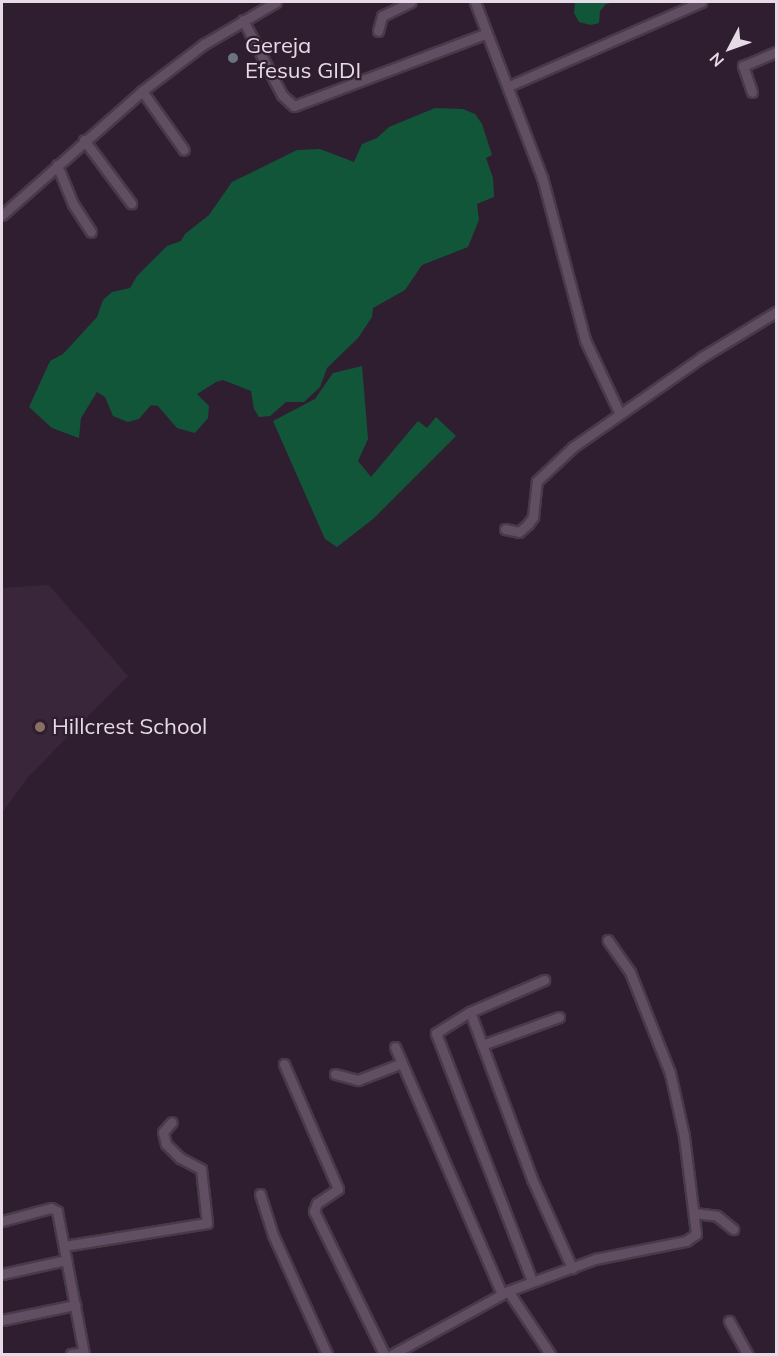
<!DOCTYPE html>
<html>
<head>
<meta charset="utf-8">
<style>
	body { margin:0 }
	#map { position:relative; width:778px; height:1356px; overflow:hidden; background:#2f1e2f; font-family:Mulish,sans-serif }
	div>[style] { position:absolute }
	.built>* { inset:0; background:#3a263b }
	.green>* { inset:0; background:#12563a }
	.roads { filter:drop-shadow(2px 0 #483a49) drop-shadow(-2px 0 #483a49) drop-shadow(0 2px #483a49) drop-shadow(0 -2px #483a49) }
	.minor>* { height:9px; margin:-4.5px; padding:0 4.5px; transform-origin:4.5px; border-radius:4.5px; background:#614e62 }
	.dots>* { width:16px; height:16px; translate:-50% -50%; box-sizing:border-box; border:3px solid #2f1e2f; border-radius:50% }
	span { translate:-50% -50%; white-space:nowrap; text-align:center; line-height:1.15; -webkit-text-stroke:4.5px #2f1e2f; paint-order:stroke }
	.poi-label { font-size:22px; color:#e6dae6 }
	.left { translate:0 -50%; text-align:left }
	.frame { position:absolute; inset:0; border:3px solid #e6dae6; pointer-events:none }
	.north { position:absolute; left:700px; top:18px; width:60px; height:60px; -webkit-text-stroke:4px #2f1e2f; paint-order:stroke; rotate:229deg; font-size:16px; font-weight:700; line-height:24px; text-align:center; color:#e6dae6 }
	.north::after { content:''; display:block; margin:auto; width:21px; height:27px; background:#e6dae6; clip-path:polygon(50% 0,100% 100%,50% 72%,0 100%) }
</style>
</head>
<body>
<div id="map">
	<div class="built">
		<i style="clip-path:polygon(49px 585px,128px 676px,28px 777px,2px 813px,2px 588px)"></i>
	</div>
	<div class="green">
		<i style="clip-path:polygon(575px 2px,616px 2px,606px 4px,600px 11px,599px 23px,591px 25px,579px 22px,574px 13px)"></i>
		<i style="clip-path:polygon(435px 108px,463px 109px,475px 114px,482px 124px,492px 155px,486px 158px,493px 178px,494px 197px,477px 204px,479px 220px,468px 247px,422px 265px,405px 290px,373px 308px,372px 317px,358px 338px,327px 368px,320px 387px,304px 402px,286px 402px,270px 416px,259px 417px,254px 409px,251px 391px,223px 380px,216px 382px,197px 394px,209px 406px,208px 418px,195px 433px,177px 428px,158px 406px,151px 405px,139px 419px,128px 422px,113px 416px,105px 397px,97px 392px,81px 418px,79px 438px,52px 428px,29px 407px,50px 361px,63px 354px,97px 317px,103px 300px,112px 292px,130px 288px,137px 276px,167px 246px,181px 241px,185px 234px,209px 215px,232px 182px,297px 150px,320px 149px,354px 162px,362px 144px,377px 138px,389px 127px)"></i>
		<i style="clip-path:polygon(362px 366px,368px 439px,358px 461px,371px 477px,418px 421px,427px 428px,436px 417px,456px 436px,373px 519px,337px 547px,325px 539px,273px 421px,315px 399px,333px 373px)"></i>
	</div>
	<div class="roads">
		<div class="minor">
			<i style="left:475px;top:2px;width:187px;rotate:69.1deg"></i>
			<i style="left:542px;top:177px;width:169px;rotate:75.2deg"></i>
			<i style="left:585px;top:340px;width:80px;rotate:64.7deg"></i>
			<i style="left:243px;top:20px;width:85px;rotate:62.5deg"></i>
			<i style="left:282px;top:95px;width:16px;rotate:43deg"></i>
			<i style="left:294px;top:106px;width:206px;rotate:-20.7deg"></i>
			<i style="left:378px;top:31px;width:16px;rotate:-75deg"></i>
			<i style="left:382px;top:16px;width:32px;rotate:-26deg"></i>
			<i style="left:509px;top:86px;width:210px;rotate:-23.6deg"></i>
			<i style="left:142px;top:91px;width:72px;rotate:54.6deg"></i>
			<i style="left:752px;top:92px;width:28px;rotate:-109deg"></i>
			<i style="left:743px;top:66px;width:36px;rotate:-23deg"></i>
			<i style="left:84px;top:140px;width:79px;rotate:53.3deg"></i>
			<i style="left:57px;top:165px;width:42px;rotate:67.7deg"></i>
			<i style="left:73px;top:204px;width:33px;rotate:57deg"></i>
			<i style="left:2px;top:215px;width:187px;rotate:-41.5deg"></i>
			<i style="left:142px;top:91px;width:78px;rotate:-37.2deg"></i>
			<i style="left:204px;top:44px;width:83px;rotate:-30.3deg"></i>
			<i style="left:505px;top:529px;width:14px;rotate:12deg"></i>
			<i style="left:519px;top:532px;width:12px;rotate:-42deg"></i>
			<i style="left:528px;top:524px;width:9px;rotate:-54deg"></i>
			<i style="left:533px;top:517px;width:36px;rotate:-84deg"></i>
			<i style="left:537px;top:481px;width:50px;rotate:-43.4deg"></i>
			<i style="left:573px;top:447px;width:157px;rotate:-34.9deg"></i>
			<i style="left:702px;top:357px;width:87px;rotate:-31.3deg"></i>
			<i style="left:470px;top:1012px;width:178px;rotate:69.6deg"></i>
			<i style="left:532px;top:1179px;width:98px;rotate:65.8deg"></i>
			<i style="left:482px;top:1045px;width:82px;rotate:-20deg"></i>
			<i style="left:395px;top:1047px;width:269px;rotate:66.6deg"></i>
			<i style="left:284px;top:1064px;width:136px;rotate:66.6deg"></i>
			<i style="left:338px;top:1189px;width:25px;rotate:146deg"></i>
			<i style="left:317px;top:1203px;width:9px;rotate:111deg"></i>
			<i style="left:314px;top:1211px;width:159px;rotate:63.9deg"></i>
			<i style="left:335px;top:1074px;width:24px;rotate:15deg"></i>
			<i style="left:358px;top:1080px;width:47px;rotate:-21.1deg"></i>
			<i style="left:260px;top:1194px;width:43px;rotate:72.4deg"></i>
			<i style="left:273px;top:1235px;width:131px;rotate:65.6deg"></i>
			<i style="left:694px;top:1213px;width:23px;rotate:7deg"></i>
			<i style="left:717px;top:1216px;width:21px;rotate:39deg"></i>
			<i style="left:2px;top:1221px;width:51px;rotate:-14.9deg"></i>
			<i style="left:51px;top:1208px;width:7px;rotate:27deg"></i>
			<i style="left:57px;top:1211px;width:146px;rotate:79.3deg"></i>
			<i style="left:64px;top:1246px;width:145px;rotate:-9.1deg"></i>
			<i style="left:207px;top:1223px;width:54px;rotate:-96.3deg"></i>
			<i style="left:201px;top:1169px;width:24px;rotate:-152deg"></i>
			<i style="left:180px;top:1158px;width:20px;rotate:-135deg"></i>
			<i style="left:166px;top:1144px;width:12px;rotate:-104deg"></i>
			<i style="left:163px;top:1132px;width:13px;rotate:-48deg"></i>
			<i style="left:2px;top:1274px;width:66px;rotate:-12.3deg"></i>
			<i style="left:532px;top:1281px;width:266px;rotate:-111.2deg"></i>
			<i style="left:436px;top:1033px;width:40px;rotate:-32deg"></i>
			<i style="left:470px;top:1012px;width:81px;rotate:-23.4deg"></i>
			<i style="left:508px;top:1291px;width:93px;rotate:-20.2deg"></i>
			<i style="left:595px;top:1259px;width:93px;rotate:-11.2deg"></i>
			<i style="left:686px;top:1241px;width:12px;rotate:-35deg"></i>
			<i style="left:696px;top:1234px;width:99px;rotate:-97deg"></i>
			<i style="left:684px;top:1136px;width:65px;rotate:-102.5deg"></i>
			<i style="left:670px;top:1073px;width:109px;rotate:-111.6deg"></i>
			<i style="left:630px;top:972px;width:39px;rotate:-125deg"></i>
			<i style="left:2px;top:1320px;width:75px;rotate:-11.6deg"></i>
			<i style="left:729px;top:1321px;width:38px;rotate:61deg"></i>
			<i style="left:71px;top:1354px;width:12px;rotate:-9deg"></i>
			<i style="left:393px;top:1354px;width:131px;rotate:-28.7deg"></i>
			<i style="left:508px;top:1291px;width:76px;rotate:56.3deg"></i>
		</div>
	</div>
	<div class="dots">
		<i style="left:233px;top:58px;background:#6b7280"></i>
		<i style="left:40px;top:727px;background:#8d6e63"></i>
	</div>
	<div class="poi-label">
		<span class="left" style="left:245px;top:58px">Gereja<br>Efesus GIDI</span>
		<span class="left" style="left:52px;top:727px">Hillcrest School</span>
	</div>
	<div class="frame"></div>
	<div class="north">N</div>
</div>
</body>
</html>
